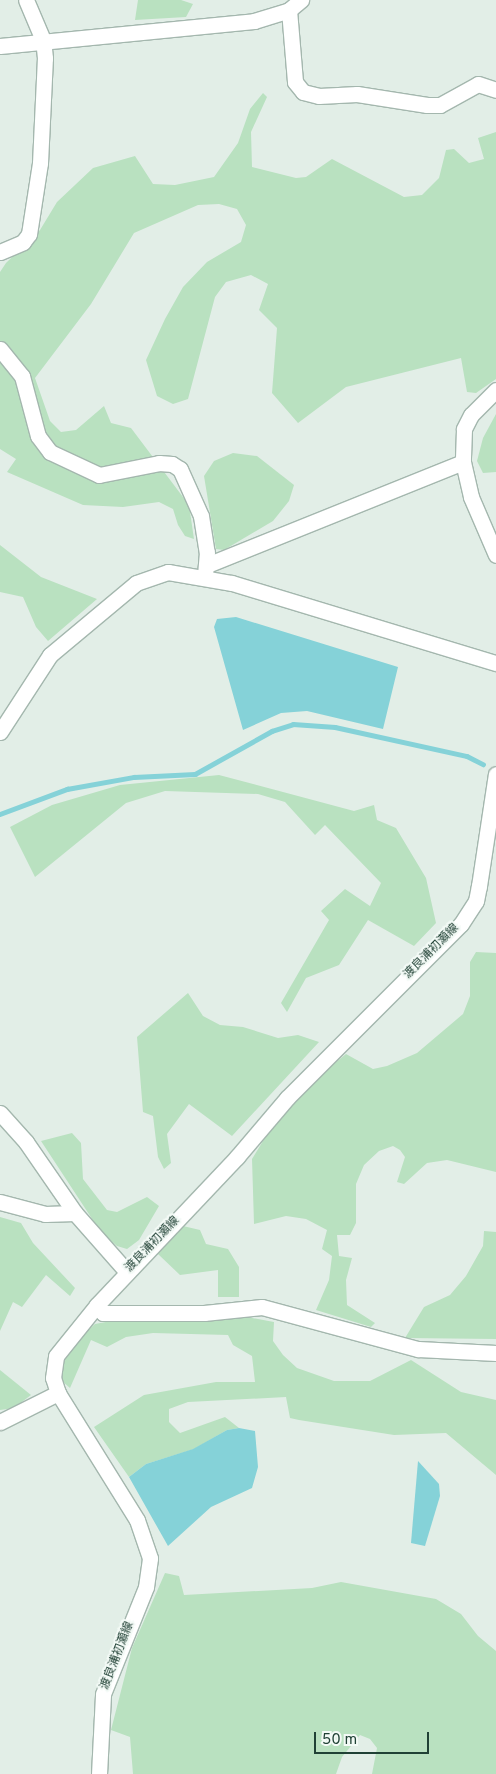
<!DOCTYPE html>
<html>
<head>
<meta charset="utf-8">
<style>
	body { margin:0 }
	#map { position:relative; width:496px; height:1774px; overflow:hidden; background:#e2eee7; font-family:Overpass,"Noto Sans JP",sans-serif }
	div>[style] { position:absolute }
	.green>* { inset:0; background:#b9e1c0 }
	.water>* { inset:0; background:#85d2d8 }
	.stream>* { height:4.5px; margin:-2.25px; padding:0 2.25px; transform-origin:2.25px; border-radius:2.25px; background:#85d2d8 }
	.roads { filter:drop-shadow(1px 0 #a4b7ae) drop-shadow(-1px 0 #a4b7ae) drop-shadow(0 1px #a4b7ae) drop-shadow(0 -1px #a4b7ae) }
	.street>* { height:15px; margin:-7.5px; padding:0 7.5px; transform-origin:7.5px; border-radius:7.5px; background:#fff }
	.secondary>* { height:15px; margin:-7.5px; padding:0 7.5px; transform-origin:7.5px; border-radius:7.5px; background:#fff }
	span { translate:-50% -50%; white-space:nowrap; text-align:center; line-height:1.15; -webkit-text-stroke:4px #f3faf6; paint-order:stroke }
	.street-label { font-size:12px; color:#204135 }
	.scale { position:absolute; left:314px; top:1732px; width:115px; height:22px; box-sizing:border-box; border:2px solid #204135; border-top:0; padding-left:6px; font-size:15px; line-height:18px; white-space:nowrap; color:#204135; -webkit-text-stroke:4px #f3faf6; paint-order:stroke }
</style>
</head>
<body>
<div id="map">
	<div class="green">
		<i style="clip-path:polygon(138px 0,181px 0,193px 4px,186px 17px,135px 20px)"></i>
		<i style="clip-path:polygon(263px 93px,267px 97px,251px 132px,252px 167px,296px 178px,306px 177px,332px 159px,404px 197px,422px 195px,439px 178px,446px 150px,454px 149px,469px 163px,484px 159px,478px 138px,496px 132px,496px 379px,476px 393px,467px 392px,461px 358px,346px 387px,298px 423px,272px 393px,277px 328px,259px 310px,268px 284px,251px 275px,226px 282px,215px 297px,188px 399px,173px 404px,157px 396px,146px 360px,165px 319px,183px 287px,207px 262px,241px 242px,246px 225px,237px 209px,219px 204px,198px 205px,134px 233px,91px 304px,35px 378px,50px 421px,61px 432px,76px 430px,104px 406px,111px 423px,131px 428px,189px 505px,194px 539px,185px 536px,178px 525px,173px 509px,159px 502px,123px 507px,83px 505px,7px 472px,16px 459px,0 449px,0 272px,6px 263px,40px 230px,57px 202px,93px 168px,135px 156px,153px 184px,175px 185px,214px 177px,238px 143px,250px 109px)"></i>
		<i style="clip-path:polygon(496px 414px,496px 472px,483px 473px,477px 461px,483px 438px)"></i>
		<i style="clip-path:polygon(233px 453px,257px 456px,294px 485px,289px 501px,273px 521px,224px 550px,216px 549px,204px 476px,214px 461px)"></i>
		<i style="clip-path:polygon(0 545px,41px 577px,97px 599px,48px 641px,36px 627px,23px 597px,0 592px)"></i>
		<i style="clip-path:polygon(219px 775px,354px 811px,374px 805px,377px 820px,396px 828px,426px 878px,436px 923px,414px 946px,368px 920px,339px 965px,306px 978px,287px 1012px,281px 1003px,329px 920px,321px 911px,345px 889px,370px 906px,381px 883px,325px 825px,315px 835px,285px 802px,258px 794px,165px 791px,126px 803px,35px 877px,10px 827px,52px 805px,120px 785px)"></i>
		<i style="clip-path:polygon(476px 952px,496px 953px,496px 1172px,447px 1160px,427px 1163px,404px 1184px,397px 1182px,405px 1157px,400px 1150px,393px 1146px,379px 1151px,364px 1165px,356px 1184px,356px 1223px,350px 1235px,337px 1235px,339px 1256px,352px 1258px,346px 1280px,347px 1305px,375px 1323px,371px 1327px,316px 1310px,329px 1280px,332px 1256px,322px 1249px,327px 1230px,306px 1219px,286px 1216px,254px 1224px,252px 1159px,274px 1123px,314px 1080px,346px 1054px,373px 1069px,387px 1066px,417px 1053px,463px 1014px,470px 996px,470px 962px)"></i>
		<i style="clip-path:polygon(188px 993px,203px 1016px,220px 1025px,243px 1027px,278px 1038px,298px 1035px,319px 1042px,232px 1136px,189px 1104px,167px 1134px,171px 1163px,164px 1169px,158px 1157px,153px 1116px,143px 1112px,137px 1037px)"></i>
		<i style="clip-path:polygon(72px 1133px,81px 1143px,83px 1179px,107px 1210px,117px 1212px,147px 1197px,159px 1206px,139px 1240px,127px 1249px,117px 1246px,100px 1231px,41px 1141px)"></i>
		<i style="clip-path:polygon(0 1217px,21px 1223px,33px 1243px,75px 1288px,70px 1296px,46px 1275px,22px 1307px,13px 1302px,0 1331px)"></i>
		<i style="clip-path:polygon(183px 1226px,200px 1230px,206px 1244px,228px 1249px,239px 1267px,239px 1297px,218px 1297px,218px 1270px,180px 1275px,158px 1254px)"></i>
		<i style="clip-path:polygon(484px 1231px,496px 1232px,496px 1339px,405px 1338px,424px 1307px,450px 1295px,466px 1276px,483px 1246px)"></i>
		<i style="clip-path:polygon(247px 1317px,274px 1322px,273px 1341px,283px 1355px,297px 1368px,334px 1381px,370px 1381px,411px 1360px,461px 1392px,496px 1400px,496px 1475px,446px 1433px,394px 1435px,299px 1420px,290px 1418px,286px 1397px,188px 1402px,169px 1409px,169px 1422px,180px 1433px,225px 1417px,239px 1428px,227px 1430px,194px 1449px,146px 1464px,129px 1477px,94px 1427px,144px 1395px,216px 1382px,255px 1382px,252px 1356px,233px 1345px,228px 1335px,153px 1333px,126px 1337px,107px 1347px,91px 1340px,70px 1388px,62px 1381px,64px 1358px,74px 1343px,95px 1324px,111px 1321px)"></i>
		<i style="clip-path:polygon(0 1370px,31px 1395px,14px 1408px,0 1410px)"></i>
		<i style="clip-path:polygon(165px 1573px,179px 1576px,184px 1595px,312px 1588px,341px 1582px,436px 1599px,461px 1614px,478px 1636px,496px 1651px,496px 1774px,372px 1774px,377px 1748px,370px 1739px,360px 1735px,342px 1757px,336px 1774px,133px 1774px,130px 1737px,111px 1730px,132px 1648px)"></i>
	</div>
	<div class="water">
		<i style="clip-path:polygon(236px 617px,398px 667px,383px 729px,307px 711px,281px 713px,243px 730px,214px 627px,217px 619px)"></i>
		<i style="clip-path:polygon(239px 1428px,255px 1431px,258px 1467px,252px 1488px,211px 1507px,168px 1546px,129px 1477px,146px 1464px,193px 1449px,227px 1430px)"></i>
		<i style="clip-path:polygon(418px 1461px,439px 1484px,440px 1496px,425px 1546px,411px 1543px)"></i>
	</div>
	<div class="stream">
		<i style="left:0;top:814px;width:72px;rotate:-20.5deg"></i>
		<i style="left:67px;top:789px;width:68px;rotate:-10.2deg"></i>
		<i style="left:134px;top:777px;width:61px;rotate:-2.8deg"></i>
		<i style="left:195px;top:774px;width:88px;rotate:-29.2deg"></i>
		<i style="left:272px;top:731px;width:22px;rotate:-18deg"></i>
		<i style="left:293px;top:724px;width:42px;rotate:4.1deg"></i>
		<i style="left:335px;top:727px;width:135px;rotate:12.4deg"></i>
		<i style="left:467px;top:756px;width:18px;rotate:27deg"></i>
	</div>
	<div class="roads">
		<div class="street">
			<i style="left:289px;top:10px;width:72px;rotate:85.2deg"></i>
			<i style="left:295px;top:82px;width:13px;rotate:51deg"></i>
			<i style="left:303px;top:92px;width:16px;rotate:14deg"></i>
			<i style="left:319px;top:96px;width:38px;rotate:-3deg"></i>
			<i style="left:357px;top:94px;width:71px;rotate:8.9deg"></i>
			<i style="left:427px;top:105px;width:13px"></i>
			<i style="left:440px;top:105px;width:43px;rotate:-28.9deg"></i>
			<i style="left:478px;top:84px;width:19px;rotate:18deg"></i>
			<i style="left:0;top:46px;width:255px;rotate:-5.6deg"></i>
			<i style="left:254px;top:21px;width:37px;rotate:-17deg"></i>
			<i style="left:289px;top:10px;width:16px;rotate:-40deg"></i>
			<i style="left:0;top:252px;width:25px;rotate:-23deg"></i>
			<i style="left:23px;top:242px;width:10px;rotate:-53deg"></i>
			<i style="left:29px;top:234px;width:72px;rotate:-81.2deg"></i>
			<i style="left:40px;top:163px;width:105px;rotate:-87.3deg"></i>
			<i style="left:45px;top:58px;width:18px;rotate:-96deg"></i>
			<i style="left:43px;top:40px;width:43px;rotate:-113deg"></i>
			<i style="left:0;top:349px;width:35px;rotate:51deg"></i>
			<i style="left:22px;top:376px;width:62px;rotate:75.1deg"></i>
			<i style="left:38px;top:436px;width:20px;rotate:53deg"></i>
			<i style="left:50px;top:452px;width:54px;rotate:25.1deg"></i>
			<i style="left:99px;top:475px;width:61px;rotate:-11.3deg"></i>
			<i style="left:159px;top:463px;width:13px;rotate:4deg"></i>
			<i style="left:172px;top:464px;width:9px;rotate:32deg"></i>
			<i style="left:180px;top:469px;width:51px;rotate:65.9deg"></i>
			<i style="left:201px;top:516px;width:36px;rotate:81deg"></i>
			<i style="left:207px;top:552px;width:23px;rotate:95deg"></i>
			<i style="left:207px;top:565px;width:276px;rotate:-21.9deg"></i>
			<i style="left:0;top:732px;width:92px;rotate:-57deg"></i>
			<i style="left:50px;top:655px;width:112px;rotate:-39.9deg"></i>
			<i style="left:136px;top:583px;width:34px;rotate:-19deg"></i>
			<i style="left:168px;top:572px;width:65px;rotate:9.8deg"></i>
			<i style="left:232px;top:583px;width:276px;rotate:16.9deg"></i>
			<i style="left:0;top:1113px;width:39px;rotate:48deg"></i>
			<i style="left:26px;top:1142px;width:86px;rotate:55.4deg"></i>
			<i style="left:75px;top:1213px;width:79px;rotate:48.6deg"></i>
			<i style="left:0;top:1202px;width:47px;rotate:14.9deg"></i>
			<i style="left:45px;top:1214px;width:30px;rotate:-2deg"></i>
			<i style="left:97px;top:1305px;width:10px;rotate:53deg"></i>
			<i style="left:103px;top:1313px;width:101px"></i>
			<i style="left:204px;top:1313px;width:58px;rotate:-5.9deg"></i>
			<i style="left:262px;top:1307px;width:162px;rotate:15.1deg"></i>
			<i style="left:418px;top:1349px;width:78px;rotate:2.9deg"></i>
			<i style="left:0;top:1422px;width:65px;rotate:-26.6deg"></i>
		</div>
		<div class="secondary">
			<i style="left:496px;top:390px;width:35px;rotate:135deg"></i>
			<i style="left:471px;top:415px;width:16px;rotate:117deg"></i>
			<i style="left:464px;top:429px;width:33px;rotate:92deg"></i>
			<i style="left:463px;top:462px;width:36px;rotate:77deg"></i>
			<i style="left:471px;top:497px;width:63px;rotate:66.7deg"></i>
			<i style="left:99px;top:1774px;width:80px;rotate:-87.1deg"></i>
			<i style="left:103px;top:1694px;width:115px;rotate:-68.1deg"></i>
			<i style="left:146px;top:1587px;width:29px;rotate:-82deg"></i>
			<i style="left:150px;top:1558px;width:40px;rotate:-108.9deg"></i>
			<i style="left:137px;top:1520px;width:150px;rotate:-121.9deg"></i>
			<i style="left:58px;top:1393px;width:16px;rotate:-108deg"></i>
			<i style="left:53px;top:1378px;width:22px;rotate:-82deg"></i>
			<i style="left:56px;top:1356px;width:65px;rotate:-51.2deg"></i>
			<i style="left:97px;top:1305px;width:204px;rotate:-46.6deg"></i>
			<i style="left:237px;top:1157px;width:77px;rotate:-49.7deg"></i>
			<i style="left:287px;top:1098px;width:246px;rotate:-45deg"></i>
			<i style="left:461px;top:924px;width:27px;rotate:-57deg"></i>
			<i style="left:476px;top:901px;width:15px;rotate:-79deg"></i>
			<i style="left:479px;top:886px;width:113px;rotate:-81.4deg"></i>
		</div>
	</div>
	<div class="street-label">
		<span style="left:432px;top:952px;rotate:-45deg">渡良浦初瀬線</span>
		<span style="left:153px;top:1245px;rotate:-46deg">渡良浦初瀬線</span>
		<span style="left:118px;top:1656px;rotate:-69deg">渡良浦初瀬線</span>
	</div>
	<div class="scale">50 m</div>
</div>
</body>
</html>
